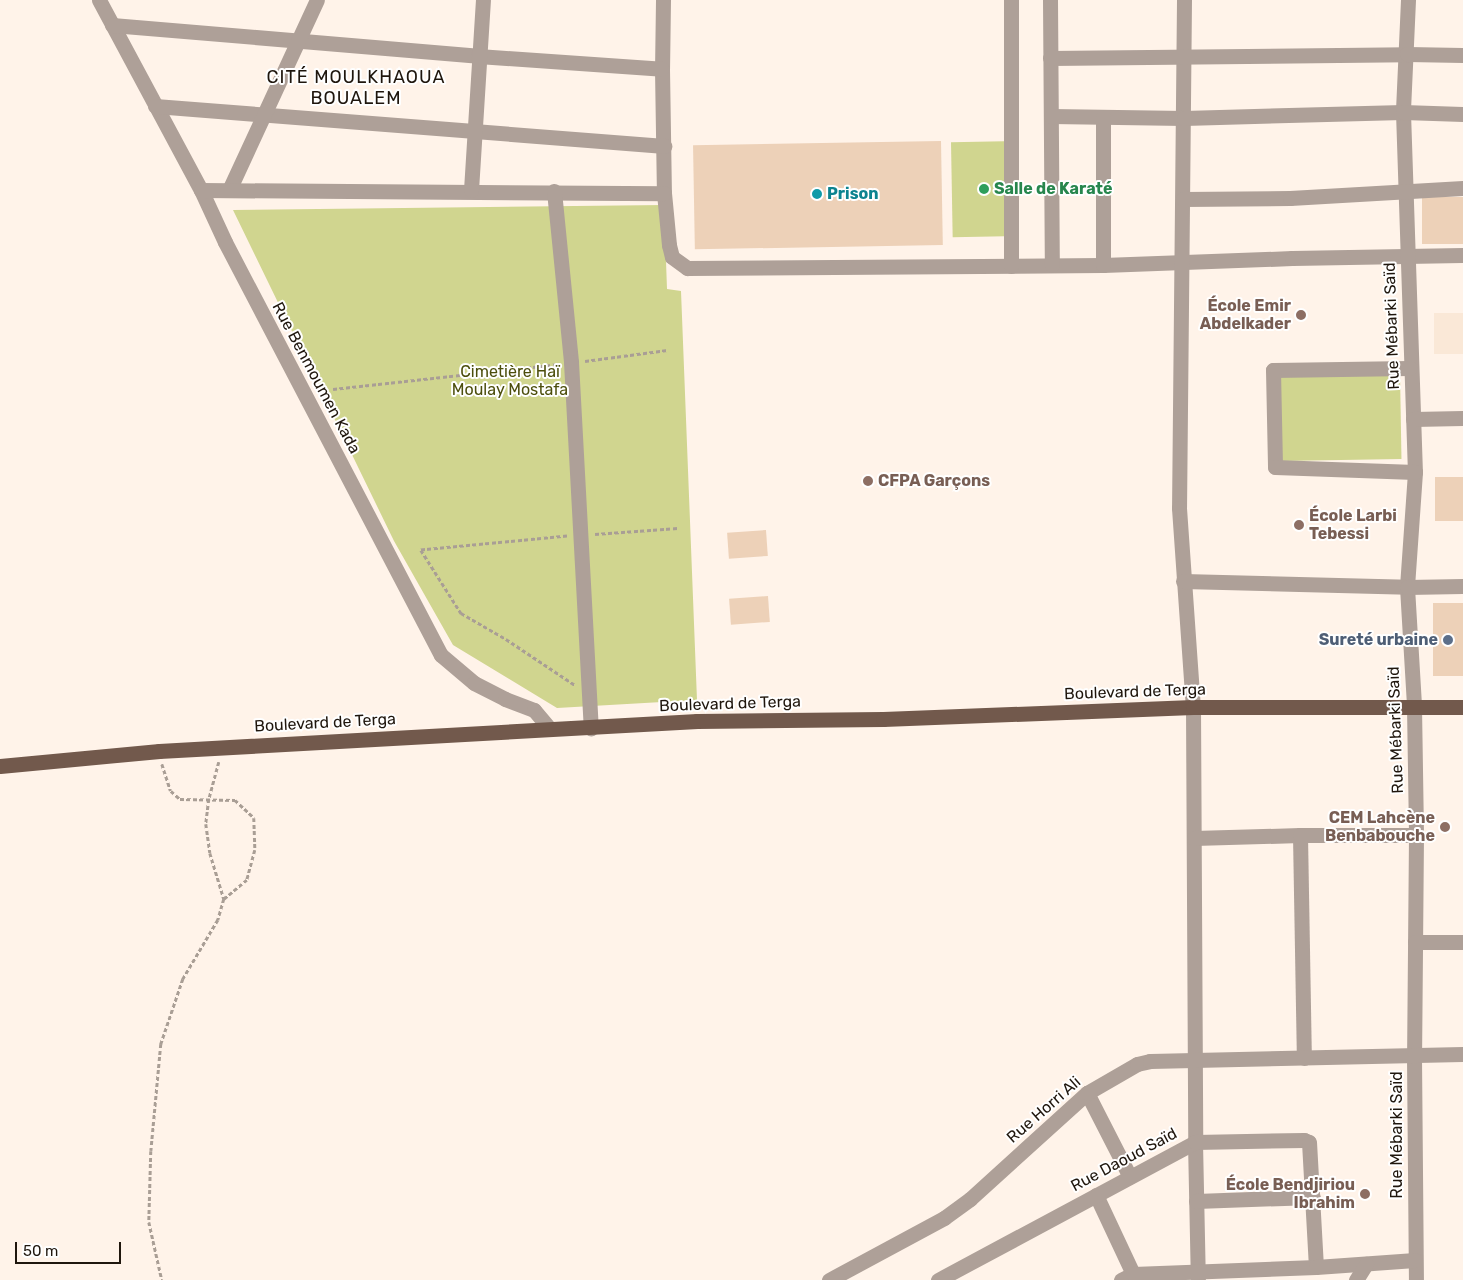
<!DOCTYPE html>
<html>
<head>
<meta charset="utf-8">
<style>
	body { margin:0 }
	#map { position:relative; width:1463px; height:1280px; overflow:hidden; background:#fff3e9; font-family:Rubik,sans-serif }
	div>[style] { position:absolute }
	.commercial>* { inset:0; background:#fae8d7; transform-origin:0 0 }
	.green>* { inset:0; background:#d0d58f; transform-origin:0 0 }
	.building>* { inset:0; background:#edd1b8; transform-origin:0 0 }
	.path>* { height:2.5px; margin-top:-1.25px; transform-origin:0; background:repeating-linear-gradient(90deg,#a99e95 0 4px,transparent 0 6.5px) }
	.minor>* { height:15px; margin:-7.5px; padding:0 7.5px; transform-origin:7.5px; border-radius:7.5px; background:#aea098 }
	.major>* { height:15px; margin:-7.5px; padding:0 7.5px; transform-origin:7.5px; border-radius:7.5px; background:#72594c }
	.dots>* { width:14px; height:14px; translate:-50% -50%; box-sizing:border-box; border:2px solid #fff; border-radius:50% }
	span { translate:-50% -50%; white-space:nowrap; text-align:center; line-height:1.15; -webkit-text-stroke:4px #fff; paint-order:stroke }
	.leisure-label { font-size:16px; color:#27864d; font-weight:700 }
	.left { translate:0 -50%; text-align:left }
	.culture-label { font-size:16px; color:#0d838f; font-weight:700 }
	.education-label { font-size:16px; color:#785e54; font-weight:700 }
	.right { translate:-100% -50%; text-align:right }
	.street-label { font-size:16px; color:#1f160d }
	.park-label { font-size:16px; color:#4c4e0c }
	.service-label { font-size:16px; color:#4e5e75; font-weight:700 }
	.neighbourhood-label { font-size:18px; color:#1f160d; letter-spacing:1px }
	.scale { position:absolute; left:15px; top:1242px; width:106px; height:22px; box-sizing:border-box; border:2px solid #1f160d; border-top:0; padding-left:6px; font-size:15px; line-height:18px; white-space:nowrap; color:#1f160d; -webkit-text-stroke:4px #fff; paint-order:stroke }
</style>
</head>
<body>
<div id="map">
	<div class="commercial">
		<i style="left:1463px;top:313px;width:41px;height:29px;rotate:90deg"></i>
	</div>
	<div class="green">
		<i style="left:1017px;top:141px;width:95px;height:66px;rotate:89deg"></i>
		<i style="clip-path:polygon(664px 205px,667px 289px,681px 291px,697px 700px,557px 708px,453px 645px,394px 541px,233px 210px)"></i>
		<i style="left:1400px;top:374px;width:85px;height:121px;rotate:89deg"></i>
	</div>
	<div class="building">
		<i style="left:941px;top:141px;width:104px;height:248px;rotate:89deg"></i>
		<i style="left:1463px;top:197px;width:47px;height:41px;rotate:90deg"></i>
		<i style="left:1435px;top:477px;width:28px;height:44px"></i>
		<i style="left:766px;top:530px;width:26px;height:39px;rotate:86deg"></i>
		<i style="left:768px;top:596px;width:26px;height:39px;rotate:86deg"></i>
		<i style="left:1433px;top:603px;width:30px;height:73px"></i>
	</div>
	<div class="path">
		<i style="left:585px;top:361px;width:83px;rotate:-7.6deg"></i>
		<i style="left:333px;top:389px;width:226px;rotate:-6.3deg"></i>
		<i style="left:595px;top:534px;width:83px;rotate:-4.1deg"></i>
		<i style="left:567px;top:536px;width:147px;rotate:174.5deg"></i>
		<i style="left:421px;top:550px;width:75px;rotate:57.6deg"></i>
		<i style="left:461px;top:613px;width:52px;rotate:30deg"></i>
		<i style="left:506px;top:639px;width:83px;rotate:33.7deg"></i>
		<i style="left:219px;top:762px;width:38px;rotate:105deg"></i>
		<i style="left:209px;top:799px;width:25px;rotate:97deg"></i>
		<i style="left:206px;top:824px;width:29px;rotate:82deg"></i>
		<i style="left:210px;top:853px;width:48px;rotate:73.1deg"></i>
		<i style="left:162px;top:764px;width:28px;rotate:72deg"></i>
		<i style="left:171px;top:791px;width:12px;rotate:42deg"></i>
		<i style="left:180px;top:799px;width:55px;rotate:1deg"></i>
		<i style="left:235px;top:800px;width:26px;rotate:43deg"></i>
		<i style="left:254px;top:818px;width:32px;rotate:88deg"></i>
		<i style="left:255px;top:850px;width:31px;rotate:105deg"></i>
		<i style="left:247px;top:880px;width:30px;rotate:140deg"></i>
		<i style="left:224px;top:899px;width:22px;rotate:106deg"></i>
		<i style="left:218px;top:920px;width:69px;rotate:120.7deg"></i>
		<i style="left:183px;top:979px;width:69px;rotate:108.7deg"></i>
		<i style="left:161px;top:1044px;width:107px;rotate:95.3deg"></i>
		<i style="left:151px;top:1151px;width:71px;rotate:91.6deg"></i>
		<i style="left:149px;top:1222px;width:59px;rotate:77.4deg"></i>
	</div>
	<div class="minor">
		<i style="left:99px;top:0;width:216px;rotate:61.8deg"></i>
		<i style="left:201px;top:190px;width:57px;rotate:65.2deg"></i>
		<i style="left:225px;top:242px;width:466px;rotate:62.4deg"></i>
		<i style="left:441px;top:655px;width:43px;rotate:40.3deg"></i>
		<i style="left:474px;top:683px;width:35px;rotate:27deg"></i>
		<i style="left:505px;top:699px;width:31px;rotate:21deg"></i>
		<i style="left:534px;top:710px;width:23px;rotate:50deg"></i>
		<i style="left:663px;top:0;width:69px;rotate:90.8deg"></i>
		<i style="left:662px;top:69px;width:124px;rotate:89.1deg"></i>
		<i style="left:664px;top:193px;width:52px;rotate:84.5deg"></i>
		<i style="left:669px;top:245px;width:12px;rotate:76deg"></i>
		<i style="left:672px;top:257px;width:19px;rotate:36deg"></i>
		<i style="left:687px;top:268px;width:416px;rotate:-0.4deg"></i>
		<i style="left:1103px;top:265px;width:189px;rotate:-2.1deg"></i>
		<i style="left:1292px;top:258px;width:171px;rotate:-1deg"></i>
		<i style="left:1050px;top:0;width:265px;rotate:89.6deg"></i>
		<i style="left:1184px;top:0;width:508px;rotate:90.56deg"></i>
		<i style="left:1179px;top:508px;width:199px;rotate:86deg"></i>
		<i style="left:1193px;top:707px;width:435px;rotate:89.7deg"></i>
		<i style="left:1195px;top:1142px;width:138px;rotate:88.8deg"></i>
		<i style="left:1408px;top:0;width:112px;rotate:92.6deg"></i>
		<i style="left:1403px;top:112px;width:360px;rotate:88.1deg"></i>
		<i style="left:1415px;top:472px;width:115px;rotate:94deg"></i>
		<i style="left:1407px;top:587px;width:119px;rotate:86.6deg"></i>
		<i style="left:1414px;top:706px;width:129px;rotate:89.1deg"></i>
		<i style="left:1416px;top:835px;width:222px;rotate:90.5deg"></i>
		<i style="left:1414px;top:1057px;width:223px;rotate:89.5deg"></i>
		<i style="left:112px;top:25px;width:367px;rotate:4.8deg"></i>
		<i style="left:478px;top:56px;width:184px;rotate:4deg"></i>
		<i style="left:1050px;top:58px;width:357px;rotate:-0.6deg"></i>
		<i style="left:1407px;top:54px;width:56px;rotate:1deg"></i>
		<i style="left:155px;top:106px;width:511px;rotate:4.49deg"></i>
		<i style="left:1051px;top:116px;width:133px;rotate:0.9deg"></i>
		<i style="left:1184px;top:118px;width:219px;rotate:-1.6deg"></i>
		<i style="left:1403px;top:112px;width:60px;rotate:1.9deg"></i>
		<i style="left:1103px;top:117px;width:148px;rotate:90deg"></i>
		<i style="left:230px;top:188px;width:207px;rotate:-65.2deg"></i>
		<i style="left:201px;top:190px;width:463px;rotate:0.4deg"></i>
		<i style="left:471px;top:190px;width:190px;rotate:-86.4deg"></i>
		<i style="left:554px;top:191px;width:172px;rotate:84.3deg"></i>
		<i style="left:571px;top:362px;width:367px;rotate:86.9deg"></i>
		<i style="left:1183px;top:199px;width:107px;rotate:-0.5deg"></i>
		<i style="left:1290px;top:198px;width:173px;rotate:-3.3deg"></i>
		<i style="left:1011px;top:266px;width:266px;rotate:-90deg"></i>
		<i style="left:1410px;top:368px;width:137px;rotate:179.2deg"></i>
		<i style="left:1273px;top:370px;width:97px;rotate:88.8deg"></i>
		<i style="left:1275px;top:467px;width:140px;rotate:2deg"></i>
		<i style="left:1413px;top:419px;width:50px;rotate:-1.1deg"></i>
		<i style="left:1183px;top:581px;width:224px;rotate:1.5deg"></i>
		<i style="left:1407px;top:587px;width:56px;rotate:-1deg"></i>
		<i style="left:1300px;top:835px;width:223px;rotate:89deg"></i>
		<i style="left:1194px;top:838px;width:106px;rotate:-1.6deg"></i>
		<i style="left:1300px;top:835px;width:116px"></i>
		<i style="left:1415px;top:942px;width:48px"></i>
		<i style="left:1087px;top:1093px;width:94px;rotate:62.9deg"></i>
		<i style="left:1096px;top:1195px;width:87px;rotate:64.9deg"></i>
		<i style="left:1196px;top:1201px;width:117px;rotate:-2deg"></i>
		<i style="left:829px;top:1280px;width:131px;rotate:-28.3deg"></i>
		<i style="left:944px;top:1218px;width:32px;rotate:-36deg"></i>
		<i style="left:970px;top:1199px;width:158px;rotate:-42.2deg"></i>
		<i style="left:1087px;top:1093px;width:58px;rotate:-30.1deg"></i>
		<i style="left:1137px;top:1064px;width:13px;rotate:-13deg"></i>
		<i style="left:1150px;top:1061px;width:313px;rotate:-1.3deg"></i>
		<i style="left:938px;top:1280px;width:292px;rotate:-28.2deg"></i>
		<i style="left:1195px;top:1142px;width:109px;rotate:-1.1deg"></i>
		<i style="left:1304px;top:1140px;width:5px;rotate:22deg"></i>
		<i style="left:1309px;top:1142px;width:125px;rotate:86.8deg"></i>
		<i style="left:1121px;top:1280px;width:13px;rotate:-27deg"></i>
		<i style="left:1133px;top:1274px;width:183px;rotate:-2.2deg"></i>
		<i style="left:1316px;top:1267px;width:99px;rotate:-4deg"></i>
		<i style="left:1356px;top:1280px;width:19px;rotate:-58deg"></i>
	</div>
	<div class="major">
		<i style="left:0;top:766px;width:160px;rotate:-5.4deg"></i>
		<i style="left:159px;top:751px;width:539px;rotate:-3.19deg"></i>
		<i style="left:697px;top:721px;width:186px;rotate:-0.6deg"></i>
		<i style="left:883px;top:719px;width:310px;rotate:-2.2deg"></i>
		<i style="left:1193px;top:707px;width:270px"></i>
	</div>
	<div class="dots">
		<i style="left:984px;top:189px;background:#2e9e5b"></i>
		<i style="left:817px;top:194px;background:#0f9aa8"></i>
		<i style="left:1301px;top:315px;background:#8d6e63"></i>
		<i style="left:868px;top:481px;background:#8d6e63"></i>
		<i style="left:1299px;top:525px;background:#8d6e63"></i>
		<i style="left:1448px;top:640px;background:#5c6f8a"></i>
		<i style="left:1445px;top:827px;background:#8d6e63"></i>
		<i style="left:1365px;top:1194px;background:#8d6e63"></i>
	</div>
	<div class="leisure-label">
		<span class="left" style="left:994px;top:189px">Salle de Karaté</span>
	</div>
	<div class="culture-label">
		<span class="left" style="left:827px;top:194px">Prison</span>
	</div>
	<div class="education-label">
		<span class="right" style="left:1291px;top:315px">École Emir<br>Abdelkader</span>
		<span class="left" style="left:878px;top:481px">CFPA Garçons</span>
		<span class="left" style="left:1309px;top:525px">École Larbi<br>Tebessi</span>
		<span class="right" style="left:1435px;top:827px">CEM Lahcène<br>Benbabouche</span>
		<span class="right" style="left:1355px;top:1194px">École Bendjiriou<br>Ibrahim</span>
	</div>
	<div class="street-label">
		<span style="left:1392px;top:326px;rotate:-92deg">Rue Mébarki Saïd</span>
		<span style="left:316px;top:378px;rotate:62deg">Rue Benmoumen Kada</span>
		<span style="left:1135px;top:692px;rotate:-2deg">Boulevard de Terga</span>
		<span style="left:730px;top:704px;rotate:-2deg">Boulevard de Terga</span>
		<span style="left:325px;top:723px;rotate:-3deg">Boulevard de Terga</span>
		<span style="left:1396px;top:730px;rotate:-92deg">Rue Mébarki Saïd</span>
		<span style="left:1044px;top:1110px;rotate:-41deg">Rue Horri Ali</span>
		<span style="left:1397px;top:1135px;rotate:-90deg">Rue Mébarki Saïd</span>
		<span style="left:1124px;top:1160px;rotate:-28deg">Rue Daoud Saïd</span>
	</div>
	<div class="park-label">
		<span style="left:510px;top:381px">Cimetière Haï<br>Moulay Mostafa</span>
	</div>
	<div class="service-label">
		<span class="right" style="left:1438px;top:640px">Sureté urbaine</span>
	</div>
	<div class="neighbourhood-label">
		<span style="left:356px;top:88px">CITÉ MOULKHAOUA<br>BOUALEM</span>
	</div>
	<div class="scale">50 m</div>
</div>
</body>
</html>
